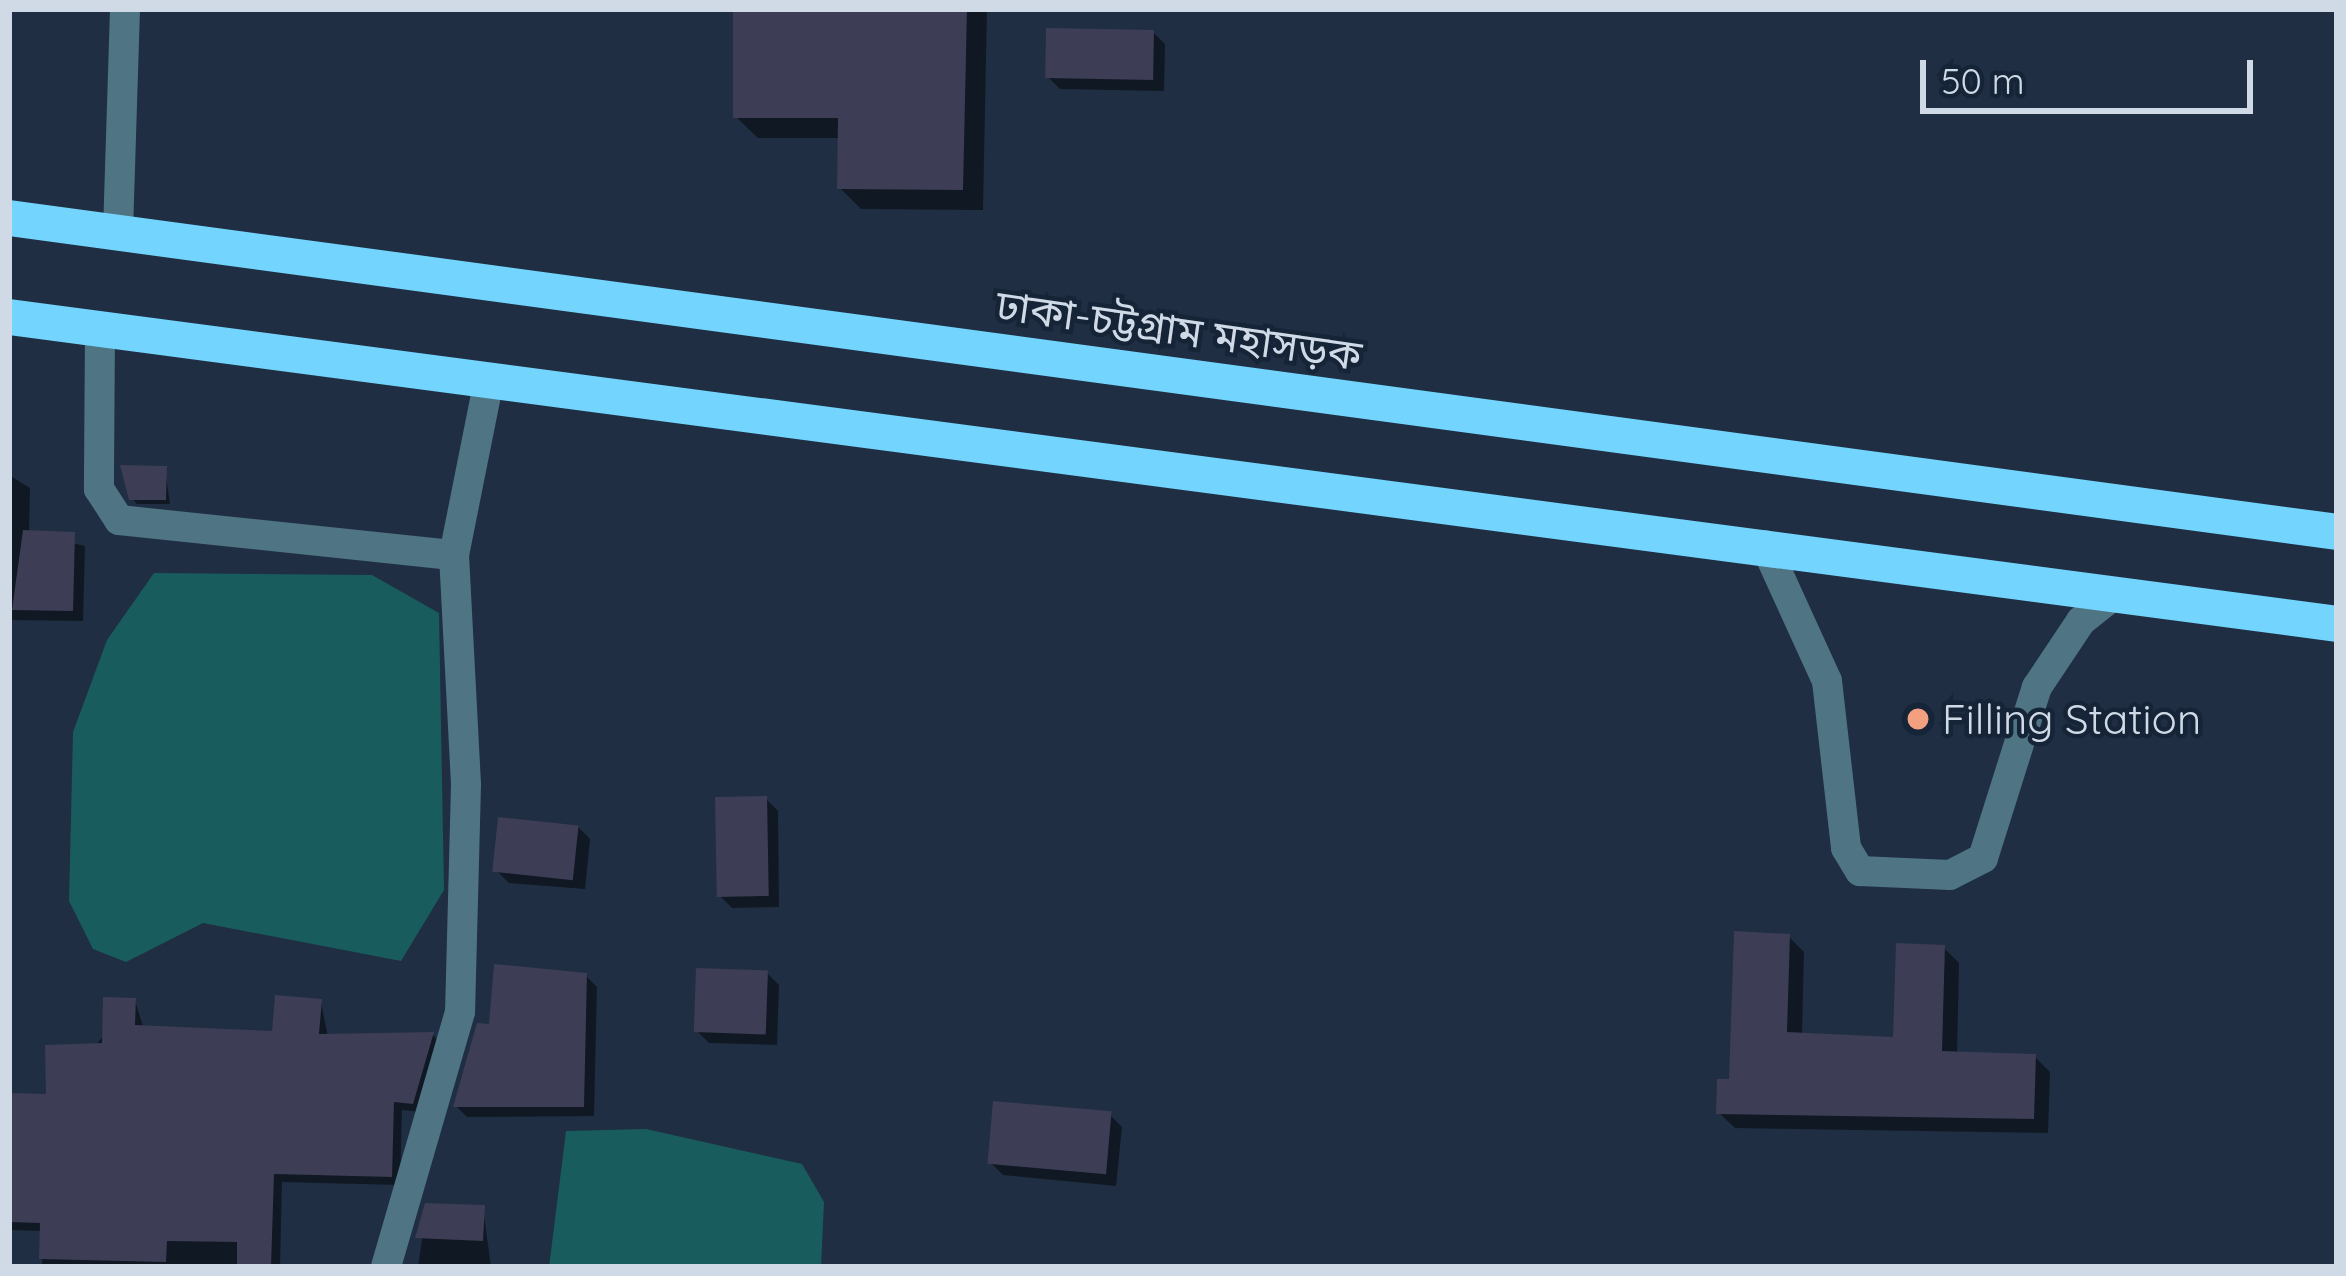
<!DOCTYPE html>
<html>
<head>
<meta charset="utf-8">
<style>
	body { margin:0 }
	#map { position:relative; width:2346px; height:1276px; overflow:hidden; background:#1f2e42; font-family:Quicksand,"Noto Sans Bengali",sans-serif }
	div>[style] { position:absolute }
	.water>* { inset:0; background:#195c5d }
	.shadow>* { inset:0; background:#0007 }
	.building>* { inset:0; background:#3d3d55; transform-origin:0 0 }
	.minor>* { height:30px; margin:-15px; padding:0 15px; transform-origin:15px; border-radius:15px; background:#4f7484 }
	.highway>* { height:36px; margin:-18px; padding:0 18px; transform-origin:18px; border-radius:18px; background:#73d5fd }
	.dots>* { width:33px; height:33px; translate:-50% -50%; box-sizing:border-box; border:6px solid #162437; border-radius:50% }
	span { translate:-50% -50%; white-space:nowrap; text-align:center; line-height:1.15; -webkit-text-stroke:9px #162437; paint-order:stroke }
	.street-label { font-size:42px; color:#d0dae7 }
	.poi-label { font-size:42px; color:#d0dae7 }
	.left { translate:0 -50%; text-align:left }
	.frame { position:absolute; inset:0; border:12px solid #d0dae7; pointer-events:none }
	.scale { position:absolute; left:1920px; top:60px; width:333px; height:54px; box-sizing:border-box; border:6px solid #d0dae7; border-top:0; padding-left:15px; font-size:36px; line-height:42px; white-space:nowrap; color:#d0dae7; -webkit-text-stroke:9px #162437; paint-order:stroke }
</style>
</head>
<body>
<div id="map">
	<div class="water">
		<i style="clip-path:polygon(154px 573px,372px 575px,439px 613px,444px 890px,401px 961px,203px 923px,126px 962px,93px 949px,69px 901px,73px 732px,107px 640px)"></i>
		<i style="clip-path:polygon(646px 1129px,802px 1164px,824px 1202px,821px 1267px,549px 1267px,566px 1131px)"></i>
	</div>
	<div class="shadow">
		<i style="clip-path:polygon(736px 9px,987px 9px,983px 210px,861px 209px,840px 188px,841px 138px,758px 138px,736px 117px)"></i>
		<i style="clip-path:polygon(1153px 32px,1165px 44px,1164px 91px,1060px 89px,1048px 77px)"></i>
		<i style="clip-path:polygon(165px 469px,170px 504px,137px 504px,132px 498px)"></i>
		<i style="clip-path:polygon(9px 475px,30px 488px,29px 533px,85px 546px,83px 621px,9px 620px)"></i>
		<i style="clip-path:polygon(766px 799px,778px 811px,779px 907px,732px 908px,720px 896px)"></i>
		<i style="clip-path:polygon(578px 827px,590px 839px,585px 889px,509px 883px,497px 871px)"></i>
		<i style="clip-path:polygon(1789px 937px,1804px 952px,1802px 1036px,1895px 1040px,1944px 948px,1959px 963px,1957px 1054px,2035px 1057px,2050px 1072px,2048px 1133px,1735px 1128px,1719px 1113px)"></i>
		<i style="clip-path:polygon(767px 973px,779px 985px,777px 1045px,709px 1043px,697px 1031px)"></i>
		<i style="clip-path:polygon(585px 975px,597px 987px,594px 1116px,467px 1117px,456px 1106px)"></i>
		<i style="clip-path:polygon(135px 1001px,144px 1029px,275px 1034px,321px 1002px,328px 1037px,433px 1035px,441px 1044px,422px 1112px,402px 1110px,400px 1185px,282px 1182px,280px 1267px,42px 1267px,43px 1231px,9px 1230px,9px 1096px,49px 1097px)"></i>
		<i style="clip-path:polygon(1110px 1115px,1122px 1127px,1116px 1186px,1003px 1175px,991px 1163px)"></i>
		<i style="clip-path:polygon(427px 1206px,483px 1208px,491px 1267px,418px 1267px)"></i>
	</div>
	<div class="building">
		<i style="clip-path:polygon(733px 9px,967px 9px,963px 190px,837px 189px,838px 118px,733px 118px)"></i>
		<i style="left:1046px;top:28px;width:108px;height:50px;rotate:1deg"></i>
		<i style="clip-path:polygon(120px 465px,167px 466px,166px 500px,129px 500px)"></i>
		<i style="clip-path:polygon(23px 530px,75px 532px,73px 611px,12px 610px)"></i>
		<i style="left:767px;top:796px;width:100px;height:52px;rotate:89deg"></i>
		<i style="left:498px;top:817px;width:81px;height:55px;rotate:6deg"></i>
		<i style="clip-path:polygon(1734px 931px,1790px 934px,1787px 1032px,1893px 1037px,1896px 943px,1945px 945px,1942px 1051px,2036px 1054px,2034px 1119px,1716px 1114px,1717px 1079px,1729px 1079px)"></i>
		<i style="clip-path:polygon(494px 964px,587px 973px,584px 1107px,453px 1107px,477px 1023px,489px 1024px)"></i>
		<i style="left:696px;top:968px;width:72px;height:64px;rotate:2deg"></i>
		<i style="clip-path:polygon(275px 995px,322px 999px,319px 1034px,434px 1032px,413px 1104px,394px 1102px,392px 1177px,274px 1174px,271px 1267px,237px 1266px,237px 1242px,167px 1241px,166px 1262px,39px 1259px,40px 1223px,9px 1222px,9px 1093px,46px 1094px,45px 1045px,102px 1043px,103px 997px,136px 998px,135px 1025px,272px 1031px)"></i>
		<i style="left:993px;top:1101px;width:119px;height:63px;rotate:5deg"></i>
		<i style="clip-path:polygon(425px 1203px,485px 1205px,483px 1241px,415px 1238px)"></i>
	</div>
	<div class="minor">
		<i style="left:118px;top:232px;width:223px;rotate:-88.2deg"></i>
		<i style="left:100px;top:330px;width:159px;rotate:90.4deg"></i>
		<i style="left:99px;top:489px;width:37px;rotate:57deg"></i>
		<i style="left:119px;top:520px;width:337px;rotate:6deg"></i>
		<i style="left:454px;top:555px;width:230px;rotate:87deg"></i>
		<i style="left:466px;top:785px;width:227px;rotate:91.5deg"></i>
		<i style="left:460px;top:1012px;width:266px;rotate:106.2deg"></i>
		<i style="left:1765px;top:545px;width:149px;rotate:65.5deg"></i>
		<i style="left:1827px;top:681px;width:168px;rotate:83.5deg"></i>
		<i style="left:1846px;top:848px;width:27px;rotate:59deg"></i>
		<i style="left:1860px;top:871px;width:90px;rotate:2.5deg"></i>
		<i style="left:1950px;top:875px;width:37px;rotate:-27deg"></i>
		<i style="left:1983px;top:858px;width:179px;rotate:-72.5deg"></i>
		<i style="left:2037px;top:687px;width:79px;rotate:-56.3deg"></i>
		<i style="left:2081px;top:621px;width:43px;rotate:-38.5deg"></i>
		<i style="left:454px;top:555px;width:178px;rotate:-78.7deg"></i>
	</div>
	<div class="highway">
		<i style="left:9px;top:218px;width:2349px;rotate:7.68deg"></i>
		<i style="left:9px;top:317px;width:2348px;rotate:7.51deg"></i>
	</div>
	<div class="dots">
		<i style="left:1918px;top:719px;background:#f3a081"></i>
	</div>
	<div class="street-label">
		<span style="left:1179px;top:330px;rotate:8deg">ঢাকা-চট্টগ্রাম মহাসড়ক</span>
	</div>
	<div class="poi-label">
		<span class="left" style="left:1942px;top:719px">Filling Station</span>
	</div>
	<div class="frame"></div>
	<div class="scale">50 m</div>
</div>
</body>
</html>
